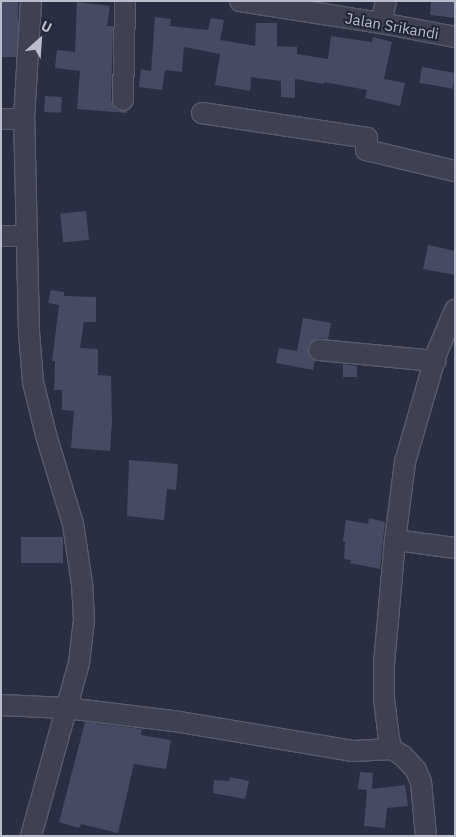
<!DOCTYPE html>
<html>
<head>
<meta charset="utf-8">
<style>
	body { margin:0 }
	#map { position:relative; width:456px; height:837px; overflow:hidden; background:#292e42; font-family:"IBM Plex Sans",sans-serif }
	div>[style] { position:absolute }
	.building>* { inset:0; background:#454b62; transform-origin:0 0 }
	.roads { filter:drop-shadow(1px 0 #585c6c) drop-shadow(-1px 0 #585c6c) drop-shadow(0 1px #585c6c) drop-shadow(0 -1px #585c6c) }
	.minor>* { height:20px; margin:-10px; padding:0 10px; transform-origin:10px; border-radius:10px; background:#3d4152 }
	span { translate:-50% -50%; white-space:nowrap; text-align:center; line-height:1.15; -webkit-text-stroke:4px #212637; paint-order:stroke }
	.street-label { font-size:15px; color:#babdcc }
	.frame { position:absolute; inset:0; border:2px solid #babdcc; pointer-events:none }
	.north { position:absolute; left:15px; top:15px; width:50px; height:50px; -webkit-text-stroke:4px #212637; paint-order:stroke; rotate:26deg; font-size:14px; font-weight:700; line-height:20px; text-align:center; color:#babdcc }
	.north::after { content:''; display:block; margin:auto; width:18px; height:22px; background:#babdcc; clip-path:polygon(50% 0,100% 100%,50% 72%,0 100%) }
</style>
</head>
<body>
<div id="map">
	<div class="building">
		<i style="left:1px;top:1px;width:17px;height:56px"></i>
		<i style="clip-path:polygon(431px 1px,455px 1px,455px 18px,430px 15px)"></i>
		<i style="clip-path:polygon(77px 2px,110px 6px,107px 26px,113px 26px,111px 100px,116px 110px,127px 111px,127px 113px,77px 109px,80px 71px,55px 68px,57px 50px,75px 52px)"></i>
		<i style="clip-path:polygon(155px 17px,171px 19px,170px 26px,208px 30px,211px 18px,224px 20px,220px 40px,255px 46px,256px 23px,277px 23px,277px 46px,297px 47px,297px 54px,328px 59px,331px 36px,372px 42px,373px 37px,392px 42px,384px 79px,405px 83px,400px 106px,365px 98px,367px 90px,324px 82px,324px 84px,295px 79px,295px 98px,281px 97px,281px 81px,251px 77px,250px 91px,215px 85px,220px 54px,184px 47px,182px 72px,165px 70px,162px 90px,139px 87px,141px 69px,151px 71px)"></i>
		<i style="left:422px;top:67px;width:34px;height:16px;rotate:10deg"></i>
		<i style="left:45px;top:96px;width:17px;height:16px;rotate:3deg"></i>
		<i style="left:86px;top:211px;width:29px;height:26px;rotate:84deg"></i>
		<i style="clip-path:polygon(428px 245px,455px 251px,455px 275px,423px 269px)"></i>
		<i style="clip-path:polygon(51px 290px,64px 292px,64px 296px,96px 297px,96px 322px,84px 322px,80px 348px,98px 349px,98px 375px,111px 376px,112px 423px,110px 451px,71px 448px,74px 411px,62px 410px,62px 390px,54px 390px,55px 361px,52px 361px,59px 305px,48px 303px)"></i>
		<i style="clip-path:polygon(303px 318px,331px 323px,328px 339px,318px 338px,309px 344px,308px 354px,315px 361px,313px 370px,276px 363px,279px 348px,297px 351px)"></i>
		<i style="clip-path:polygon(343px 364px,357px 366px,357px 377px,343px 377px)"></i>
		<i style="clip-path:polygon(129px 460px,178px 464px,176px 490px,167px 489px,164px 520px,127px 516px)"></i>
		<i style="clip-path:polygon(369px 518px,385px 522px,380px 569px,350px 563px,351px 560px,344px 559px,345px 542px,343px 541px,346px 520px,368px 524px)"></i>
		<i style="left:21px;top:537px;width:42px;height:26px"></i>
		<i style="clip-path:polygon(85px 722px,142px 729px,141px 735px,171px 740px,166px 769px,134px 764px,118px 833px,81px 824px,79px 828px,59px 822px)"></i>
		<i style="clip-path:polygon(360px 772px,373px 773px,372px 789px,405px 785px,408px 806px,387px 808px,385px 828px,364px 826px,367px 790px,358px 789px)"></i>
		<i style="clip-path:polygon(230px 777px,249px 781px,245px 799px,213px 793px,214px 780px,229px 781px)"></i>
	</div>
	<div class="roads">
		<div class="minor">
			<i style="left:240px;top:1px;width:143px;rotate:8.9deg"></i>
			<i style="left:381px;top:23px;width:75px;rotate:10.7deg"></i>
			<i style="left:381px;top:23px;width:23px;rotate:-77deg"></i>
			<i style="left:123px;top:100px;width:99px;rotate:-88.8deg"></i>
			<i style="left:202px;top:113px;width:167px;rotate:8.6deg"></i>
			<i style="left:367px;top:138px;width:12px;rotate:95deg"></i>
			<i style="left:366px;top:150px;width:91px;rotate:13.3deg"></i>
			<i style="left:1px;top:119px;width:23px"></i>
			<i style="left:1px;top:236px;width:25px"></i>
			<i style="left:319px;top:350px;width:117px;rotate:5.4deg"></i>
			<i style="left:395px;top:540px;width:61px;rotate:7.6deg"></i>
			<i style="left:1px;top:705px;width:65px;rotate:2.6deg"></i>
			<i style="left:66px;top:708px;width:109px;rotate:6.9deg"></i>
			<i style="left:174px;top:721px;width:182px;rotate:9.5deg"></i>
			<i style="left:354px;top:751px;width:38px;rotate:-3deg"></i>
			<i style="left:31px;top:836px;width:180px;rotate:-74.5deg"></i>
			<i style="left:79px;top:663px;width:43px;rotate:-83.4deg"></i>
			<i style="left:84px;top:620px;width:36px;rotate:-93deg"></i>
			<i style="left:82px;top:584px;width:61px;rotate:-98.5deg"></i>
			<i style="left:73px;top:524px;width:93px;rotate:-106.9deg"></i>
			<i style="left:46px;top:435px;width:55px;rotate:-103.8deg"></i>
			<i style="left:33px;top:382px;width:50px;rotate:-94.6deg"></i>
			<i style="left:29px;top:332px;width:213px;rotate:-91.3deg"></i>
			<i style="left:24px;top:119px;width:118px;rotate:-86.6deg"></i>
			<i style="left:426px;top:836px;width:54px;rotate:-95.3deg"></i>
			<i style="left:421px;top:782px;width:13px;rotate:-113deg"></i>
			<i style="left:416px;top:770px;width:19px;rotate:-133deg"></i>
			<i style="left:403px;top:756px;width:13px;rotate:-148deg"></i>
			<i style="left:392px;top:749px;width:10px;rotate:-107deg"></i>
			<i style="left:389px;top:739px;width:40px;rotate:-97.1deg"></i>
			<i style="left:384px;top:699px;width:35px;rotate:-90deg"></i>
			<i style="left:384px;top:664px;width:124px;rotate:-84.9deg"></i>
			<i style="left:395px;top:540px;width:79px;rotate:-82.7deg"></i>
			<i style="left:405px;top:462px;width:115px;rotate:-73.8deg"></i>
			<i style="left:437px;top:352px;width:46px;rotate:-66.8deg"></i>
		</div>
	</div>
	<div class="street-label">
		<span style="left:392px;top:26px;rotate:10deg">Jalan Srikandi</span>
	</div>
	<div class="frame"></div>
	<div class="north">U</div>
</div>
</body>
</html>
